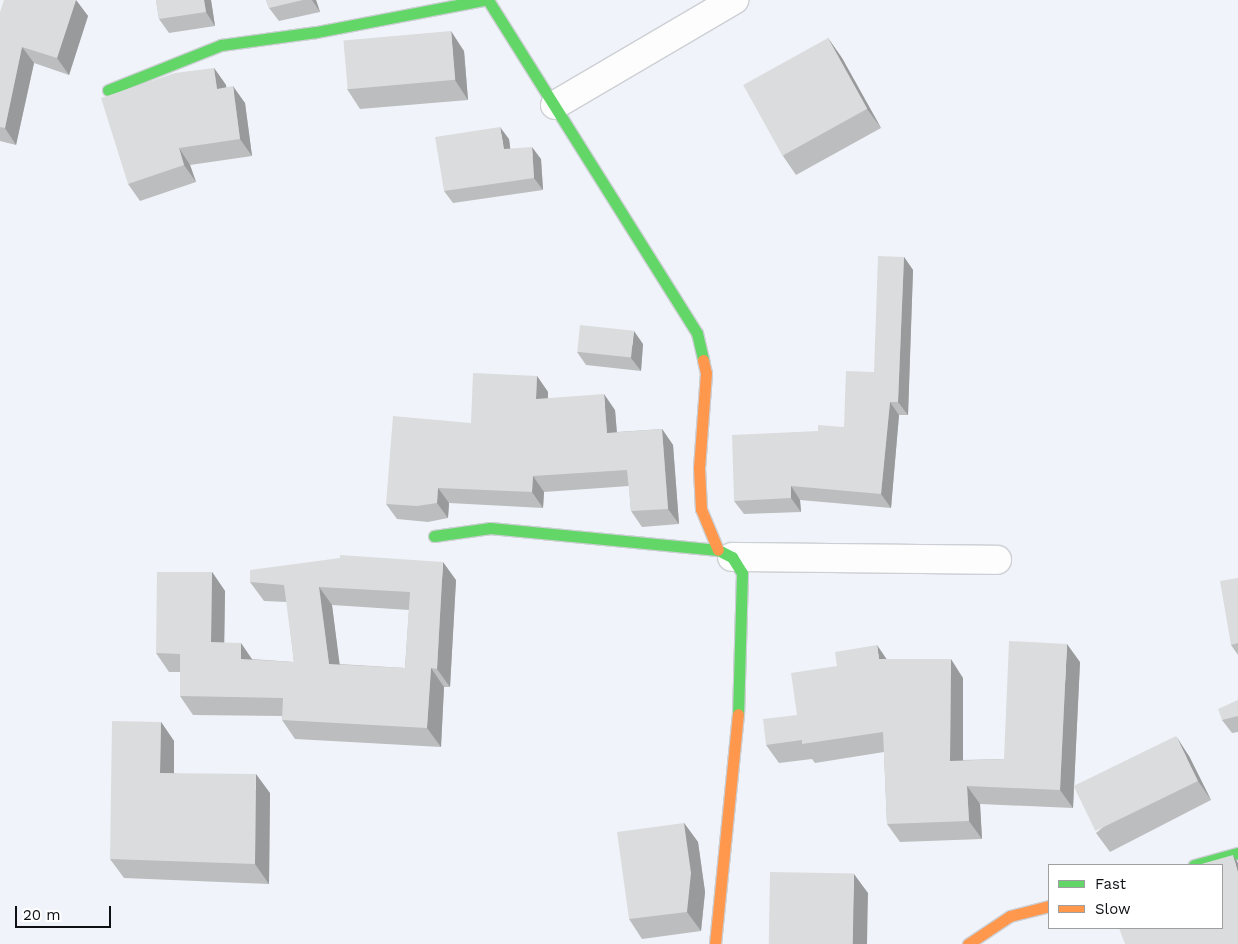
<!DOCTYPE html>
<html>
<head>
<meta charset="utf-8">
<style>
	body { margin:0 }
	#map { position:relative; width:1238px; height:944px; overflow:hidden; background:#f0f4fa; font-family:"Work Sans",sans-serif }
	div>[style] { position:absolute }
	.roads { filter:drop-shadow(1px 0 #cccfd3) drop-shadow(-1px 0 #cccfd3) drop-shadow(0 1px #cccfd3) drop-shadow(0 -1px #cccfd3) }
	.street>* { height:28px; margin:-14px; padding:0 14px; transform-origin:14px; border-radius:14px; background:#fdfdfe }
	.fast>* { height:11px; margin:-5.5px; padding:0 5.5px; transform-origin:5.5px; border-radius:5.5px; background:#63d668 }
	.slow>* { height:11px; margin:-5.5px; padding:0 5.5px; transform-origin:5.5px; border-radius:5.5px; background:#ff974d }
	.wall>* { inset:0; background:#bcbdbe }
	.shaded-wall>* { inset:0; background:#999a9b }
	.building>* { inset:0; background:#dbdcdd; transform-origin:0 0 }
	span { translate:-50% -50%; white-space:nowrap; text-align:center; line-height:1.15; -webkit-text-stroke:5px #fff; paint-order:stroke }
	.legend { position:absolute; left:1048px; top:864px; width:175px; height:65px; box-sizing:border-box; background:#fff; border:1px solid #9f9fa1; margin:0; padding:6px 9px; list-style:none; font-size:15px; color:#0e1013 }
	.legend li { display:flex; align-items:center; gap:10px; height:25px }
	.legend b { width:25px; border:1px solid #9f9fa1 }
	.scale { position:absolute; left:15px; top:906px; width:96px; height:22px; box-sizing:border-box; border:2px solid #0e1013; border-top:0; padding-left:6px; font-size:15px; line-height:18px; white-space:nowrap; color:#0e1013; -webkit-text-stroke:4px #fff; paint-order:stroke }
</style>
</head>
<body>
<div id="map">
	<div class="roads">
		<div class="street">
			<i style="left:555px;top:105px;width:208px;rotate:-30.4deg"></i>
			<i style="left:732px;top:557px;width:265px;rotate:0.6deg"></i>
		</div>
		<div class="fast">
			<i style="left:488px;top:0;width:393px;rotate:57.9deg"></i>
			<i style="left:697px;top:333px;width:28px;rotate:77deg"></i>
			<i style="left:108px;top:90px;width:122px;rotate:-21.7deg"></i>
			<i style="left:221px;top:45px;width:96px;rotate:-7.8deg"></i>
			<i style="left:316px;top:32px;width:170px;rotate:-10.8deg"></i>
			<i style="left:434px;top:536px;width:57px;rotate:-8.1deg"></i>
			<i style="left:490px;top:528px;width:229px;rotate:5.5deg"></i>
			<i style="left:718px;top:550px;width:16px;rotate:27deg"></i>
			<i style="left:732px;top:557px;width:19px;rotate:58deg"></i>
			<i style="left:742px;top:573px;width:141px;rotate:91.6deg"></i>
			<i style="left:1194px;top:865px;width:46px;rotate:-15.3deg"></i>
		</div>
		<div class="slow">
			<i style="left:703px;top:360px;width:13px;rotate:77deg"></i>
			<i style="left:706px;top:373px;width:95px;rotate:94.2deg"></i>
			<i style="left:699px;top:468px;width:41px;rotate:87.2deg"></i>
			<i style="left:701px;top:509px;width:44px;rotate:67.5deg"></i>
			<i style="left:715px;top:944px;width:231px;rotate:-84.3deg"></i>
			<i style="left:968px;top:944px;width:50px;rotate:-33.7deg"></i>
			<i style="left:1010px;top:916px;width:40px;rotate:-14.4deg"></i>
		</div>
	</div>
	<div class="wall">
		<i style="clip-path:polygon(76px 0,88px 16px,69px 75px,34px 63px,16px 145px,0 141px,0 12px)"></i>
		<i style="clip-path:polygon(156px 0,211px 0,215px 26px,169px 33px,159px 19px)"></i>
		<i style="clip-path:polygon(266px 0,316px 0,320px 12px,279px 21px,269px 8px)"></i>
		<i style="clip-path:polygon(828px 38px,842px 58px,881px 128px,796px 175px,783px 156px)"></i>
		<i style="clip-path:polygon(464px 51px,468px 100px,360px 109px,347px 89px)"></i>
		<i style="clip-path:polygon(214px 68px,226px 85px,226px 87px,245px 103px,252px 156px,190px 165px,196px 182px,140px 201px,128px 184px)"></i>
		<i style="clip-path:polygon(509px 139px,510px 149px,541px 159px,543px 190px,453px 203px,444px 191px)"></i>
		<i style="clip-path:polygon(904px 257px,913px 270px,908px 415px,899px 415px,891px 508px,800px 500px,801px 512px,744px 514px,734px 501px,844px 427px,874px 372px)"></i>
		<i style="clip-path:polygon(643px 344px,641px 371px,586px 365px,577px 352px)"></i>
		<i style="clip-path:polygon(537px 376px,548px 392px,548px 398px,615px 410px,617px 432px,662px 429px,673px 445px,679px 524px,642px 527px,631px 511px,629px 486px,544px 492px,543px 508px,449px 503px,448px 518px,428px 522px,397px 519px,386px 504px,471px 423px)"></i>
		<i style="clip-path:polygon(evenodd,212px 572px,225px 591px,224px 643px,252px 659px,294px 662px,287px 602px,264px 601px,250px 582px,456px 580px,450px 687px,444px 687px,441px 747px,295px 739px,282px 720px,282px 716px,193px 715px,180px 696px,180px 672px,169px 672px,156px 653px,212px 572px,332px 605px,409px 610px,405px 668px,339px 664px,332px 605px)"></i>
		<i style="clip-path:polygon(1238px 578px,1238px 655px,1231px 645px)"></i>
		<i style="clip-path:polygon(886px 659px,963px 678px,963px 760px,1004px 759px,1080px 662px,1073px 808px,980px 804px,982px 839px,900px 842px,887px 824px,884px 752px,815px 763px,812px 759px,779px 763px,766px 745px,797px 715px)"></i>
		<i style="clip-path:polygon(1238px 700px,1238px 732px,1232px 733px,1222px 720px)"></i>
		<i style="clip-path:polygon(161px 722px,174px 741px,174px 773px,270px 793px,269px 884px,124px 878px,110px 859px)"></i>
		<i style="clip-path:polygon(1189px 756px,1211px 800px,1110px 852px,1096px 833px)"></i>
		<i style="clip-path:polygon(684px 823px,698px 842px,705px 892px,701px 931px,642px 939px,629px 919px)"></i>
	</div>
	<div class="shaded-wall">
		<i style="clip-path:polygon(76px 0,88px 16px,69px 75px,57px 58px)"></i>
		<i style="clip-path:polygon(204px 0,211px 0,215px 26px,206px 12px)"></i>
		<i style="clip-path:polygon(312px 0,316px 0,320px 12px)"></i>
		<i style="clip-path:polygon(451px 31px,464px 51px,468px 100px,455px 80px)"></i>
		<i style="clip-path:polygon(828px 38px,842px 58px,881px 128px,867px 109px)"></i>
		<i style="clip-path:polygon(22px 47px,34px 63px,16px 145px,5px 128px)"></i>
		<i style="clip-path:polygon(214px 68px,226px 85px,229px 106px,217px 89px)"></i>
		<i style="clip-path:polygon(233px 86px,245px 103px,252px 156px,240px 139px)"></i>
		<i style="clip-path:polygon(500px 127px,509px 139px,512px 161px,504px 149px)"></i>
		<i style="clip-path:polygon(532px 147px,541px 159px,543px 190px,534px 178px)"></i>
		<i style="clip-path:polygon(179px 148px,190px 165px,196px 182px,184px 165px)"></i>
		<i style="clip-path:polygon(904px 257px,913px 270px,908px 415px,898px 402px)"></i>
		<i style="clip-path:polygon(634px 331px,643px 344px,641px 371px,631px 358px)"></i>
		<i style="clip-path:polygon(537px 376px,548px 392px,547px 415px,536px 399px)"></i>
		<i style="clip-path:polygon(604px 394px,615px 410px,618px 448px,607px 433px)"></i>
		<i style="clip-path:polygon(890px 402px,899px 415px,891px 508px,881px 494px)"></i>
		<i style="clip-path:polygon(662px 429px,673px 445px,679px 524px,668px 509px)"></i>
		<i style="clip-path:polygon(533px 476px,544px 492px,543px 508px,532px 492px)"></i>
		<i style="clip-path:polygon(791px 486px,800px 500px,801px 512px,791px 498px)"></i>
		<i style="clip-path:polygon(438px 488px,449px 503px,448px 518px,437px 503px)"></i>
		<i style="clip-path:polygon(443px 562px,456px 580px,450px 687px,437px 669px)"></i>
		<i style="clip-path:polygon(212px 572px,225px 591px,224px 661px,211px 642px)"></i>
		<i style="clip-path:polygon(319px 587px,332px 605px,342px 682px,329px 664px)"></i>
		<i style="clip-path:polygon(241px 643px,254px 662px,241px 659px)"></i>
		<i style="clip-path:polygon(1067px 644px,1080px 662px,1073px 808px,1060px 790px)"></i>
		<i style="clip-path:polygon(877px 645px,890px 664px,879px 659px)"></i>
		<i style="clip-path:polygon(951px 659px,963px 678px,963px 779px,950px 761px)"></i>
		<i style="clip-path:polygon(431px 668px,444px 687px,441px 747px,427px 728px)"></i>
		<i style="clip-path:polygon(161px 722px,174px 741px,174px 793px,160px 773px)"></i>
		<i style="clip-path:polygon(1176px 736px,1189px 756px,1211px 800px,1198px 781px)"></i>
		<i style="clip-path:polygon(256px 774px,270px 793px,269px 884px,255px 864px)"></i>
		<i style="clip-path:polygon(967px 786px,980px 804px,982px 839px,969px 821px)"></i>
		<i style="clip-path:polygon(684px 823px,698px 842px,705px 892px,701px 931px,687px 912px)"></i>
		<i style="clip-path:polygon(1233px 855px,1238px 863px,1238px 873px)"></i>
		<i style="clip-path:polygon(854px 874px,868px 893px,867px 944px,852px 944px)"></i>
	</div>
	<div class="building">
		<i style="clip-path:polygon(4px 0,76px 0,57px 58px,22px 47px,5px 128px,0 127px,0 12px)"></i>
		<i style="clip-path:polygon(156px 0,204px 0,206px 12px,159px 19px)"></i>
		<i style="clip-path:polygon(266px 0,303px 0,269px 8px)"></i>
		<i style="left:451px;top:31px;width:49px;height:108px;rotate:85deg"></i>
		<i style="left:828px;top:38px;width:81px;height:97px;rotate:61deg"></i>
		<i style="clip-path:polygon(214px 68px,217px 89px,233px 86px,240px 139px,179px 148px,184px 165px,128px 184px,101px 98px,175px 73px)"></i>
		<i style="clip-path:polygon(500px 127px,504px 149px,532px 147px,534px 178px,444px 191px,435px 137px)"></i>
		<i style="clip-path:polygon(878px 256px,904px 257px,898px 402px,890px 402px,881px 494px,791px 486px,791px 498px,734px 501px,732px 435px,818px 431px,818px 425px,844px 427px,846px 371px,874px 372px)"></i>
		<i style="left:580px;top:325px;width:54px;height:27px;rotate:6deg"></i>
		<i style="clip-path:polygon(473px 373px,537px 376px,536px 399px,604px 394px,607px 433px,662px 429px,668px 509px,631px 511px,627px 470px,533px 476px,532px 492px,438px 488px,437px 503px,417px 506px,386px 504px,393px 416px,471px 423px)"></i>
		<i style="clip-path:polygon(evenodd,340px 555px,443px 562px,437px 669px,431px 668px,427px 728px,282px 720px,283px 698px,180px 696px,180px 654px,156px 653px,157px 572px,212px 572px,211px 642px,241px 643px,241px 659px,294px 662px,284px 585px,250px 582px,250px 570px,340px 558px,340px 555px,319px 587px,410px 592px,405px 668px,329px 664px,319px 587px)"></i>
		<i style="clip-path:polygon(1238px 578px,1238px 643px,1231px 645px,1220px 581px)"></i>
		<i style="clip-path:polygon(1009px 641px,1067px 644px,1060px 790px,967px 786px,969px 821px,887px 824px,883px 732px,802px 744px,802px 740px,766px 745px,763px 719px,797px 715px,791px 673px,837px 666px,835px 652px,877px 645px,879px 659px,951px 659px,950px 761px,1004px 759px)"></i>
		<i style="clip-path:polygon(1238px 700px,1238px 716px,1222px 720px,1218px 709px)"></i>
		<i style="clip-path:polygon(112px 721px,161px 722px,160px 773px,256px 774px,255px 864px,110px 859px)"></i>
		<i style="left:1176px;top:736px;width:50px;height:114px;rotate:64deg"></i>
		<i style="clip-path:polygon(684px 823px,691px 873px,687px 912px,629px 919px,617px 832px)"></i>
		<i style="clip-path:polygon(1233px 855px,1238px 873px,1238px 944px,1125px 944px,1119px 928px,1222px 928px,1222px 865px,1198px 865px)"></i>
		<i style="left:770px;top:872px;width:84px;height:72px;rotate:1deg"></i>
	</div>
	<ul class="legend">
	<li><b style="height:6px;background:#63d668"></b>Fast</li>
	<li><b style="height:6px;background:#ff974d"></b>Slow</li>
	</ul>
	<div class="scale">20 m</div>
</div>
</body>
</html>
